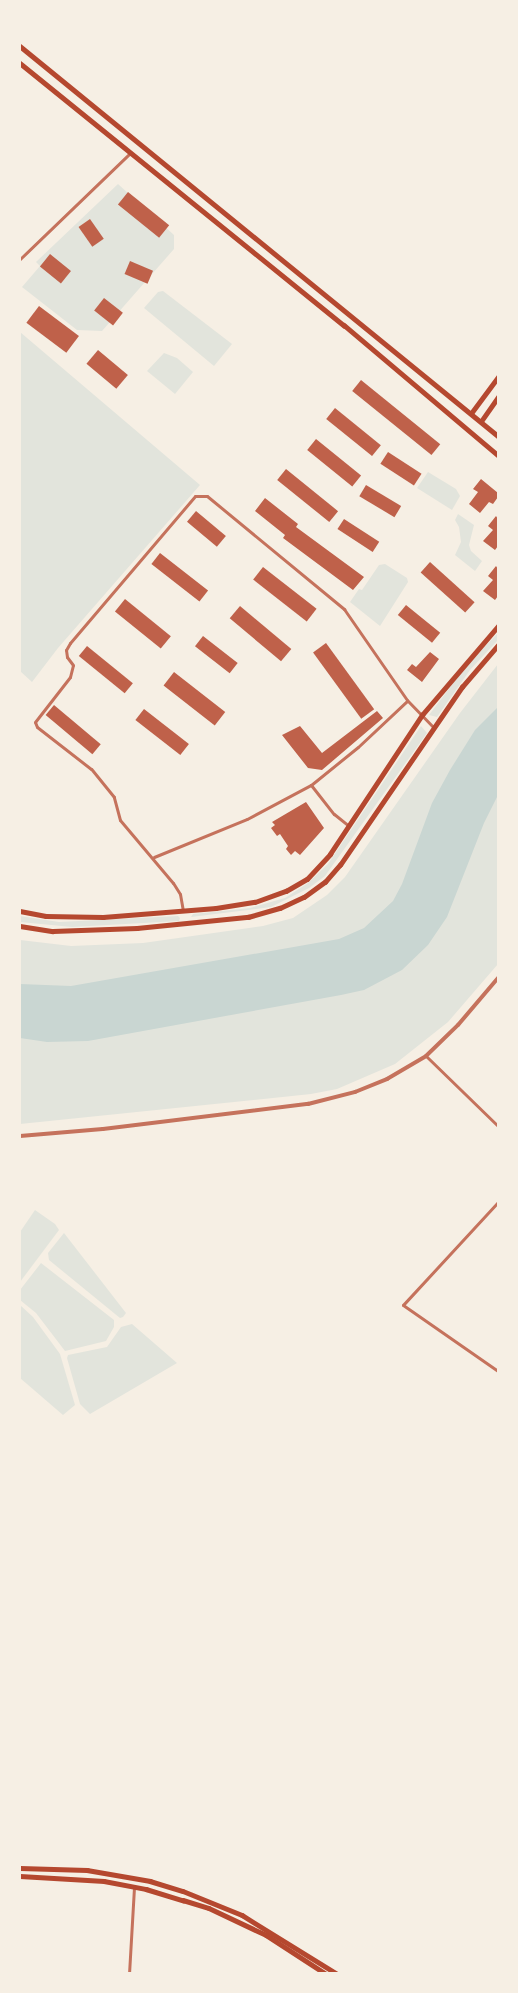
<!DOCTYPE html>
<html>
<head>
<meta charset="utf-8">
<style>
	body { margin:0 }
	#map { position:relative; width:518px; height:1993px; overflow:hidden; background:#f6efe4; font-family:"Space Grotesk",sans-serif }
	div>[style] { position:absolute }
	.green>* { inset:0; background:#e2e4dc }
	.water>* { inset:0; background:#c9d6d2 }
	.building>* { inset:0; background:#bf614a; transform-origin:0 0 }
	.minor>* { height:3px; margin:-1.5px; padding:0 1.5px; transform-origin:1.5px; border-radius:1.5px; background:#c5725c }
	.tertiary>* { height:4px; margin:-2px; padding:0 2px; transform-origin:2px; border-radius:2px; background:#c5725c }
	.secondary>* { height:4.5px; margin:-2.25px; padding:0 2.25px; transform-origin:2.25px; border-radius:2.25px; background:#b5482f }
	.primary>* { height:4.5px; margin:-2.25px; padding:0 2.25px; transform-origin:2.25px; border-radius:2.25px; background:#b5482f }
	span { translate:-50% -50%; white-space:nowrap; text-align:center; line-height:1.15; -webkit-text-stroke:4.5px #f6efe4; paint-order:stroke }
	.frame { position:absolute; inset:0; border:21px solid #f6efe4; pointer-events:none }
</style>
</head>
<body>
<div id="map">
	<div class="green">
		<i style="clip-path:polygon(118px 184px,174px 235px,174px 249px,102px 331px,77px 330px,22px 287px,40px 266px,36px 262px)"></i>
		<i style="clip-path:polygon(163px 291px,232px 344px,214px 366px,144px 308px,158px 292px)"></i>
		<i style="clip-path:polygon(20px 332px,200px 485px,58px 648px,32px 682px,20px 671px)"></i>
		<i style="clip-path:polygon(164px 353px,177px 358px,193px 372px,175px 394px,147px 371px)"></i>
		<i style="clip-path:polygon(428px 472px,456px 489px,460px 496px,452px 510px,417px 488px)"></i>
		<i style="clip-path:polygon(458px 514px,474px 525px,469px 545px,471px 551px,482px 561px,475px 571px,455px 555px,461px 542px,459px 527px,455px 520px)"></i>
		<i style="clip-path:polygon(385px 564px,407px 578px,408px 582px,380px 626px,350px 602px,359px 589px,362px 590px,379px 565px)"></i>
		<i style="clip-path:polygon(498px 633px,498px 640px,470px 670px,437px 717px,429px 715px,467px 665px)"></i>
		<i style="clip-path:polygon(498px 664px,498px 964px,448px 1022px,395px 1064px,337px 1089px,311px 1094px,20px 1124px,20px 940px,71px 946px,143px 943px,263px 926px,293px 918px,327px 895px,345px 877px,460px 713px)"></i>
		<i style="clip-path:polygon(421px 726px,427px 733px,325px 876px,309px 888px,271px 907px,191px 917px,193px 914px,250px 908px,285px 898px,308px 883px,328px 864px)"></i>
		<i style="clip-path:polygon(20px 916px,59px 922px,178px 916px,180px 918px,179px 921px,72px 927px,20px 922px)"></i>
		<i style="clip-path:polygon(35px 1210px,55px 1224px,59px 1230px,20px 1282px,20px 1232px)"></i>
		<i style="clip-path:polygon(64px 1233px,126px 1313px,123px 1317px,120px 1318px,49px 1260px,48px 1253px)"></i>
		<i style="clip-path:polygon(41px 1263px,114px 1320px,114px 1327px,106px 1341px,65px 1351px,36px 1313px,20px 1300px,20px 1290px)"></i>
		<i style="clip-path:polygon(20px 1305px,33px 1317px,60px 1354px,75px 1405px,63px 1415px,20px 1378px)"></i>
		<i style="clip-path:polygon(132px 1324px,177px 1363px,90px 1414px,80px 1404px,67px 1358px,68px 1355px,107px 1347px,121px 1327px)"></i>
	</div>
	<div class="water">
		<i style="clip-path:polygon(498px 707px,498px 795px,484px 823px,447px 917px,428px 945px,402px 970px,364px 990px,341px 995px,88px 1041px,47px 1042px,20px 1038px,20px 984px,71px 986px,339px 939px,364px 928px,393px 901px,402px 884px,432px 803px,450px 770px,475px 730px)"></i>
	</div>
	<div class="building">
		<i style="left:128px;top:192px;width:53px;height:16px;rotate:39deg"></i>
		<i style="left:90px;top:219px;width:24px;height:14px;rotate:55deg"></i>
		<i style="left:50px;top:254px;width:27px;height:16px;rotate:39deg"></i>
		<i style="left:130px;top:261px;width:25px;height:14px;rotate:23deg"></i>
		<i style="left:104px;top:298px;width:24px;height:16px;rotate:38deg"></i>
		<i style="left:39px;top:306px;width:50px;height:21px;rotate:37deg"></i>
		<i style="left:98px;top:350px;width:39px;height:18px;rotate:40deg"></i>
		<i style="left:361px;top:380px;width:102px;height:14px;rotate:39deg"></i>
		<i style="left:335px;top:408px;width:59px;height:14px;rotate:39deg"></i>
		<i style="left:316px;top:439px;width:58px;height:14px;rotate:39deg"></i>
		<i style="left:388px;top:452px;width:40px;height:14px;rotate:33deg"></i>
		<i style="left:286px;top:469px;width:67px;height:14px;rotate:39deg"></i>
		<i style="clip-path:polygon(481px 479px,498px 493px,498px 497px,493px 504px,489px 502px,480px 513px,469px 504px,478px 492px,473px 489px)"></i>
		<i style="left:366px;top:485px;width:41px;height:13px;rotate:31deg"></i>
		<i style="clip-path:polygon(265px 498px,298px 524px,296px 527px,364px 577px,353px 590px,283px 538px,285px 535px,255px 511px)"></i>
		<i style="left:196px;top:511px;width:39px;height:14px;rotate:40deg"></i>
		<i style="clip-path:polygon(496px 516px,498px 519px,498px 546px,495px 550px,483px 541px,493px 530px,488px 526px)"></i>
		<i style="left:344px;top:519px;width:42px;height:12px;rotate:33deg"></i>
		<i style="left:160px;top:553px;width:61px;height:14px;rotate:38deg"></i>
		<i style="left:430px;top:562px;width:60px;height:14px;rotate:42deg"></i>
		<i style="clip-path:polygon(496px 566px,498px 569px,498px 596px,495px 600px,483px 591px,493px 580px,488px 576px)"></i>
		<i style="left:263px;top:567px;width:68px;height:16px;rotate:38deg"></i>
		<i style="left:125px;top:599px;width:59px;height:16px;rotate:39deg"></i>
		<i style="left:406px;top:605px;width:44px;height:13px;rotate:39deg"></i>
		<i style="left:240px;top:606px;width:67px;height:16px;rotate:40deg"></i>
		<i style="left:203px;top:636px;width:44px;height:13px;rotate:38deg"></i>
		<i style="left:326px;top:643px;width:82px;height:16px;rotate:54deg"></i>
		<i style="left:87px;top:646px;width:59px;height:13px;rotate:39deg"></i>
		<i style="clip-path:polygon(430px 652px,439px 659px,422px 682px,407px 670px,412px 664px,416px 667px)"></i>
		<i style="left:174px;top:672px;width:65px;height:17px;rotate:38deg"></i>
		<i style="left:54px;top:705px;width:61px;height:13px;rotate:40deg"></i>
		<i style="left:144px;top:709px;width:57px;height:14px;rotate:38deg"></i>
		<i style="clip-path:polygon(377px 711px,383px 718px,322px 770px,308px 768px,282px 735px,300px 726px,322px 753px)"></i>
		<i style="clip-path:polygon(306px 802px,324px 828px,300px 855px,295px 851px,291px 855px,286px 849px,288px 846px,280px 834px,277px 836px,271px 828px,275px 825px,272px 822px)"></i>
	</div>
	<div class="minor">
		<i style="left:20px;top:259px;width:153px;rotate:-43.9deg"></i>
		<i style="left:311px;top:785px;width:37px;rotate:52deg"></i>
		<i style="left:334px;top:814px;width:19px;rotate:39deg"></i>
		<i style="left:154px;top:857px;width:100px;rotate:-22.2deg"></i>
		<i style="left:247px;top:819px;width:72px;rotate:-28deg"></i>
		<i style="left:311px;top:785px;width:60px;rotate:-39deg"></i>
		<i style="left:358px;top:747px;width:67px;rotate:-43.2deg"></i>
		<i style="left:183px;top:911px;width:17px;rotate:-100deg"></i>
		<i style="left:180px;top:894px;width:13px;rotate:-122deg"></i>
		<i style="left:173px;top:883px;width:82px;rotate:-130.1deg"></i>
		<i style="left:120px;top:820px;width:24px;rotate:-105deg"></i>
		<i style="left:114px;top:797px;width:36px;rotate:-129deg"></i>
		<i style="left:91px;top:769px;width:68px;rotate:-142.1deg"></i>
		<i style="left:37px;top:727px;width:5px;rotate:-112deg"></i>
		<i style="left:35px;top:722px;width:57px;rotate:-52.1deg"></i>
		<i style="left:70px;top:677px;width:12px;rotate:-76deg"></i>
		<i style="left:73px;top:665px;width:10px;rotate:-127deg"></i>
		<i style="left:67px;top:657px;width:7px;rotate:-98deg"></i>
		<i style="left:66px;top:650px;width:8px;rotate:-60deg"></i>
		<i style="left:70px;top:643px;width:193px;rotate:-49.6deg"></i>
		<i style="left:195px;top:496px;width:12px"></i>
		<i style="left:207px;top:496px;width:178px;rotate:39.5deg"></i>
		<i style="left:344px;top:609px;width:111px;rotate:55.3deg"></i>
		<i style="left:407px;top:700px;width:39px;rotate:46deg"></i>
		<i style="left:426px;top:1056px;width:100px;rotate:44.2deg"></i>
		<i style="left:498px;top:1202px;width:140px;rotate:132.7deg"></i>
		<i style="left:403px;top:1305px;width:116px;rotate:34.8deg"></i>
		<i style="left:129px;top:1974px;width:88px;rotate:-86.7deg"></i>
	</div>
	<div class="tertiary">
		<i style="left:20px;top:1136px;width:83px;rotate:-4.8deg"></i>
		<i style="left:103px;top:1129px;width:207px;rotate:-7deg"></i>
		<i style="left:308px;top:1104px;width:49px;rotate:-14.3deg"></i>
		<i style="left:355px;top:1092px;width:35px;rotate:-22deg"></i>
		<i style="left:387px;top:1079px;width:45px;rotate:-30.5deg"></i>
		<i style="left:426px;top:1056px;width:45px;rotate:-44.1deg"></i>
		<i style="left:458px;top:1025px;width:62px;rotate:-49.6deg"></i>
	</div>
	<div class="secondary">
		<i style="left:20px;top:911px;width:26px;rotate:11deg"></i>
		<i style="left:46px;top:916px;width:57px;rotate:1deg"></i>
		<i style="left:103px;top:917px;width:113px;rotate:-4.6deg"></i>
		<i style="left:216px;top:908px;width:39px;rotate:-9deg"></i>
		<i style="left:255px;top:902px;width:33px;rotate:-20deg"></i>
		<i style="left:286px;top:891px;width:24px;rotate:-30deg"></i>
		<i style="left:307px;top:879px;width:34px;rotate:-47deg"></i>
		<i style="left:330px;top:854px;width:167px;rotate:-56.5deg"></i>
		<i style="left:422px;top:715px;width:117px;rotate:-49.5deg"></i>
		<i style="left:20px;top:926px;width:33px;rotate:9deg"></i>
		<i style="left:53px;top:931px;width:84px;rotate:-2deg"></i>
		<i style="left:137px;top:928px;width:112px;rotate:-5.7deg"></i>
		<i style="left:248px;top:917px;width:33px;rotate:-16deg"></i>
		<i style="left:280px;top:908px;width:26px;rotate:-25deg"></i>
		<i style="left:304px;top:897px;width:26px;rotate:-36deg"></i>
		<i style="left:325px;top:882px;width:23px;rotate:-49deg"></i>
		<i style="left:340px;top:865px;width:216px;rotate:-55.6deg"></i>
		<i style="left:462px;top:687px;width:55px;rotate:-49.4deg"></i>
	</div>
	<div class="primary">
		<i style="left:20px;top:46px;width:617px;rotate:39.21deg"></i>
		<i style="left:20px;top:63px;width:417px;rotate:39deg"></i>
		<i style="left:344px;top:325px;width:202px;rotate:40.2deg"></i>
		<i style="left:472px;top:412px;width:44px;rotate:-53.4deg"></i>
		<i style="left:482px;top:420px;width:28px;rotate:-55deg"></i>
		<i style="left:20px;top:1868px;width:67px;rotate:1.7deg"></i>
		<i style="left:87px;top:1870px;width:64px;rotate:9.9deg"></i>
		<i style="left:150px;top:1881px;width:34px;rotate:17deg"></i>
		<i style="left:183px;top:1891px;width:64px;rotate:22.1deg"></i>
		<i style="left:242px;top:1915px;width:112px;rotate:31.8deg"></i>
		<i style="left:20px;top:1876px;width:84px;rotate:3.4deg"></i>
		<i style="left:104px;top:1881px;width:43px;rotate:10.8deg"></i>
		<i style="left:146px;top:1889px;width:39px;rotate:17deg"></i>
		<i style="left:183px;top:1900px;width:27px;rotate:17deg"></i>
		<i style="left:209px;top:1908px;width:63px;rotate:25.3deg"></i>
		<i style="left:266px;top:1935px;width:72px;rotate:33deg"></i>
	</div>
	<div class="frame"></div>
</div>
</body>
</html>
